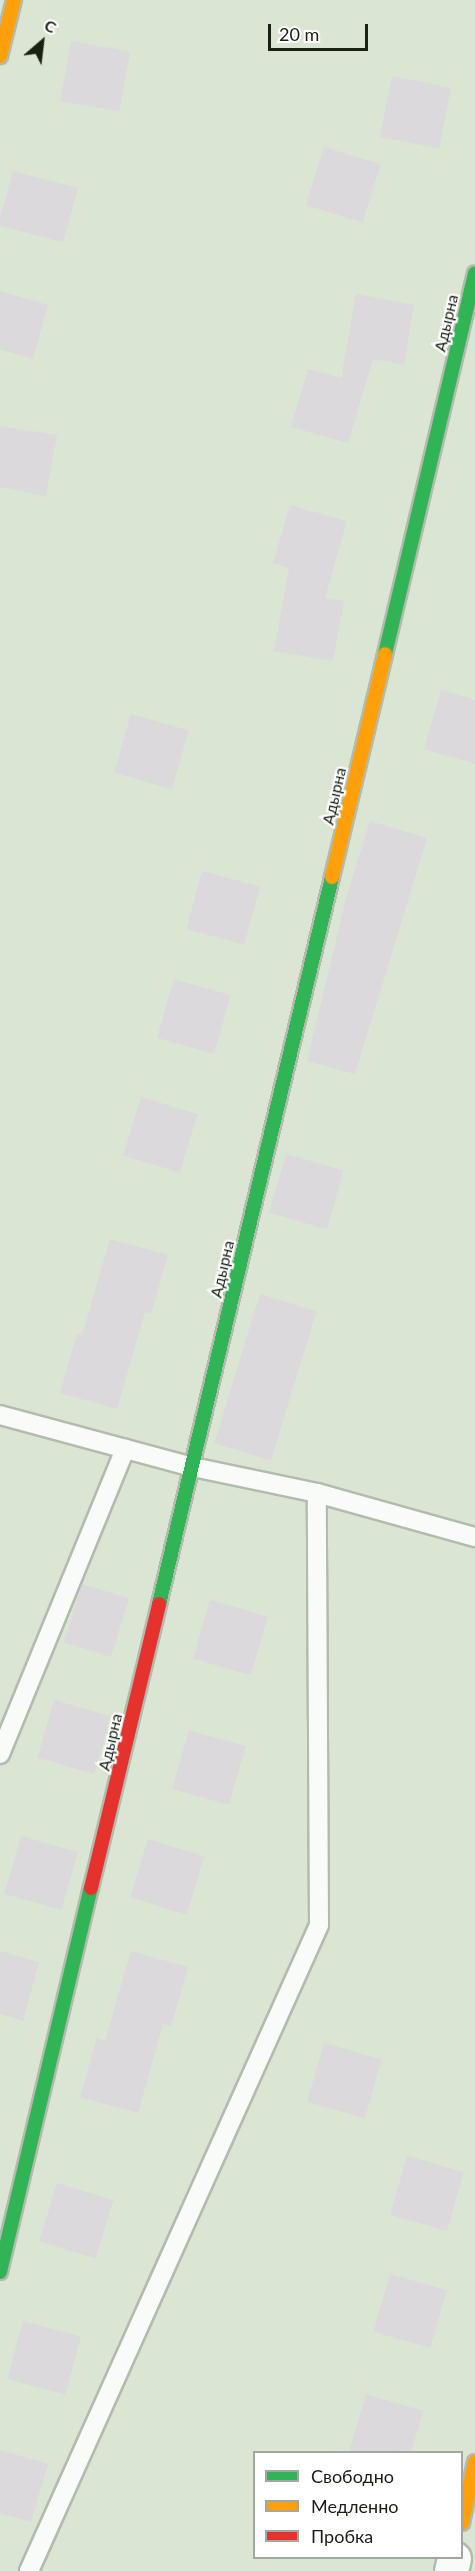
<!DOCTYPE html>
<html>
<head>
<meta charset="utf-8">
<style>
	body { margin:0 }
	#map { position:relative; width:475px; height:2571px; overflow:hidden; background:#dae5d4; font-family:Lato,sans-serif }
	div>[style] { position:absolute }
	.building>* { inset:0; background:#dbd9dc; transform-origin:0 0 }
	.roads { filter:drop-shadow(2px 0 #b2bbad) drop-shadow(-2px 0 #b2bbad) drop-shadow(0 2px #b2bbad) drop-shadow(0 -2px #b2bbad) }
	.lane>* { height:18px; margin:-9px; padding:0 9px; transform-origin:9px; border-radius:9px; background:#f9fbf9 }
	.street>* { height:33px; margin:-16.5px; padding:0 16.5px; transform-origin:16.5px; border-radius:16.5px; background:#f9fbf9 }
	.fast>* { height:14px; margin:-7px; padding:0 7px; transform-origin:7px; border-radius:7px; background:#30b455 }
	.slow>* { height:14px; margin:-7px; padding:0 7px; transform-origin:7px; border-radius:7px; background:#ff9f0a }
	.jam>* { height:14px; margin:-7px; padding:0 7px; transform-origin:7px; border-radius:7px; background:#e5322d }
	span { translate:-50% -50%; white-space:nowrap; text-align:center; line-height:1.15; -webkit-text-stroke:4.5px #fff; paint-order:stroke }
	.street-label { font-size:16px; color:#192014 }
	.legend { position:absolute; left:253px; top:2451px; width:210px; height:108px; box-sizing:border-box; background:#fff; border:2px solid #a3a6a1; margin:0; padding:8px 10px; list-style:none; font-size:18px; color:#192014 }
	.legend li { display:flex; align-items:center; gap:12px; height:30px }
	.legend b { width:30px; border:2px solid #a3a6a1 }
	.north { position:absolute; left:12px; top:12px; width:60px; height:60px; -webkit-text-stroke:4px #fff; paint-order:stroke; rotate:28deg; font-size:16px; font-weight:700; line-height:24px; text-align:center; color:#192014 }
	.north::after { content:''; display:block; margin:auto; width:21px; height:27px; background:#192014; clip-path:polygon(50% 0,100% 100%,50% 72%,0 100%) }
	.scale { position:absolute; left:268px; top:24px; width:100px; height:27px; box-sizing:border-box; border:3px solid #192014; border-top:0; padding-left:8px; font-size:18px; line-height:21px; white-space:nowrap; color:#192014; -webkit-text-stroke:4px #fff; paint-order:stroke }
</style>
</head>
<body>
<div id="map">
	<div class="building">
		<i style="left:71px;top:41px;width:60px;height:61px;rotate:10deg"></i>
		<i style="left:392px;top:76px;width:60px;height:62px;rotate:11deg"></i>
		<i style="left:324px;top:147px;width:59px;height:61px;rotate:17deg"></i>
		<i style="left:13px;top:171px;width:67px;height:56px;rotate:15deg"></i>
		<i style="clip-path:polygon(0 291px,48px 305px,33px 359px,0 349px)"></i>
		<i style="clip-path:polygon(356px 294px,414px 305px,404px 365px,373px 359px,348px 443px,291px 427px,308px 369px,341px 378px)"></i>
		<i style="clip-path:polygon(0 426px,57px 435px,46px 496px,0 487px)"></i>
		<i style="clip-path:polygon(290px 505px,347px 521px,325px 598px,344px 601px,333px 661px,274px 651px,289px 568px,273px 563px)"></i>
		<i style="clip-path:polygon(441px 690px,475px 700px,475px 764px,424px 749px)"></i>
		<i style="left:131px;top:714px;width:60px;height:61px;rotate:16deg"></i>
		<i style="clip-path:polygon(370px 821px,427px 838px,355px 1074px,307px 1061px,346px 899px)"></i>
		<i style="left:202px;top:871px;width:60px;height:60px;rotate:15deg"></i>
		<i style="left:174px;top:979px;width:59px;height:61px;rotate:16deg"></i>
		<i style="left:141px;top:1097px;width:59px;height:61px;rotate:17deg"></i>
		<i style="left:286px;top:1154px;width:60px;height:61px;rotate:16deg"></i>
		<i style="clip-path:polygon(110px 1239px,168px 1255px,151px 1314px,145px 1312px,117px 1409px,60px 1393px,77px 1334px,82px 1336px)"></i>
		<i style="left:260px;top:1294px;width:59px;height:156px;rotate:17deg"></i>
		<i style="left:82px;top:1584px;width:49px;height:61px;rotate:17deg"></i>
		<i style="left:210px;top:1600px;width:60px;height:61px;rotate:16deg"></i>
		<i style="left:54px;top:1700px;width:59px;height:60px;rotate:16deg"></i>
		<i style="left:189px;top:1730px;width:59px;height:61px;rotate:16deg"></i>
		<i style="left:21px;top:1836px;width:59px;height:60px;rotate:16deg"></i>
		<i style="left:148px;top:1839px;width:59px;height:61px;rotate:17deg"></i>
		<i style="clip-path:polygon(0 1951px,39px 1962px,23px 2021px,0 2014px)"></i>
		<i style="clip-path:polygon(131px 1951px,188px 1967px,171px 2026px,163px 2024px,138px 2113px,80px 2097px,97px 2038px,105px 2041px)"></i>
		<i style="left:324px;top:2043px;width:60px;height:61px;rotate:16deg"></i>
		<i style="left:407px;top:2156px;width:59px;height:61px;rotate:16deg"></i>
		<i style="left:57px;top:2183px;width:59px;height:61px;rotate:17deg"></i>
		<i style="left:390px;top:2274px;width:59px;height:60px;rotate:16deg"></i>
		<i style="left:23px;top:2321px;width:60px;height:60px;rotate:15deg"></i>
		<i style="clip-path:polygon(366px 2394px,423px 2411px,411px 2452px,349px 2452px)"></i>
		<i style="clip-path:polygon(0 2450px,48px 2464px,31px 2522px,0 2513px)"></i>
	</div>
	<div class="roads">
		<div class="lane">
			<i style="left:0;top:1415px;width:200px;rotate:15.1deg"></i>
			<i style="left:193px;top:1467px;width:127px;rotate:11.8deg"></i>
			<i style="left:317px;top:1493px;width:164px;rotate:15.6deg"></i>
			<i style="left:0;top:1754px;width:330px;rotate:-67.7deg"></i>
			<i style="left:29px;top:2571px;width:708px;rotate:-65.82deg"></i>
			<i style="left:319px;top:1925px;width:432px;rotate:-90.3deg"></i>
		</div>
		<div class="street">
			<i style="left:451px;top:2571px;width:13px;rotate:-77deg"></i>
		</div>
		<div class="fast">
			<i style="left:385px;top:654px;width:391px;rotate:-76.7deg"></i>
			<i style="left:159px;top:1604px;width:747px;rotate:-76.61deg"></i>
			<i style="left:0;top:2272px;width:395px;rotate:-76.7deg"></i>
		</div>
		<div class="slow">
			<i style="left:0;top:56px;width:58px;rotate:-76deg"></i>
			<i style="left:332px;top:877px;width:229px;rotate:-76.6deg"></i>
			<i style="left:462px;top:2523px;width:62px;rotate:-78deg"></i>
		</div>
		<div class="jam">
			<i style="left:91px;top:1888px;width:292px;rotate:-76.5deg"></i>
		</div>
	</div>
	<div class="street-label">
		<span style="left:446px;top:323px;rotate:-77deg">Адырна</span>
		<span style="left:334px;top:796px;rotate:-77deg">Адырна</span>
		<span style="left:222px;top:1269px;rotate:-77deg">Адырна</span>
		<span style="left:110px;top:1742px;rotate:-77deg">Адырна</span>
	</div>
	<ul class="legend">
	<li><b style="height:8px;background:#30b455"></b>Свободно</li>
	<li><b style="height:8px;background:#ff9f0a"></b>Медленно</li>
	<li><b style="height:8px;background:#e5322d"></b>Пробка</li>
	</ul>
	<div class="north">С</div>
	<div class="scale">20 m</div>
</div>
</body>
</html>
